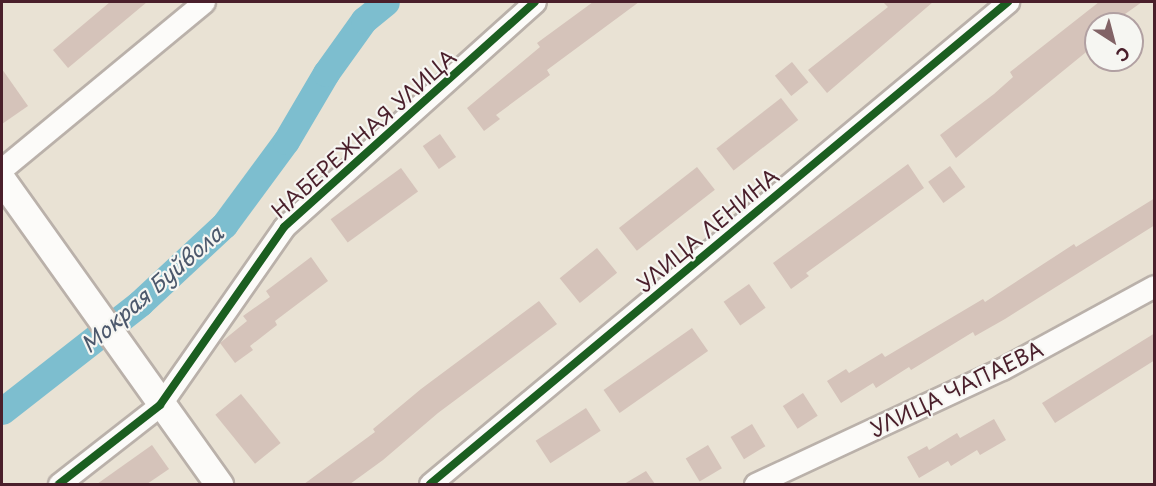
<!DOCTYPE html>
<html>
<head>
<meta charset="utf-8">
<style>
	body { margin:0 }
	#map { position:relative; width:1156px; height:486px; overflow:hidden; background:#e9e2d4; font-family:"Playpen Sans",sans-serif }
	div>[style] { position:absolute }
	.river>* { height:27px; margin:-13.5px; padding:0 13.5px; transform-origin:13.5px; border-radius:13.5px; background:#7dbecf }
	.building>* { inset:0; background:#d5c3ba; transform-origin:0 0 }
	.roads { filter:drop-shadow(2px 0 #bab1aa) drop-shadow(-2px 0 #bab1aa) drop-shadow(0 2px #bab1aa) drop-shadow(0 -2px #bab1aa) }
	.minor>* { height:21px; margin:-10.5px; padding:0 10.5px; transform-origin:10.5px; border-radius:10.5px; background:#fcfbf9 }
	.major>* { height:27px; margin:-13.5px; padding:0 13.5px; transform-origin:13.5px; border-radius:13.5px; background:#fcfbf9 }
	.cycleway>* { height:8px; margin:-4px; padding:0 4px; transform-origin:4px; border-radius:4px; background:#1b5e20 }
	span { translate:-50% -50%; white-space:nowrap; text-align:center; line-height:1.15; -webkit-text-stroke:4.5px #f6f6f2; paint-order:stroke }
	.street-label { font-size:21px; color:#4a1f2b }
	.water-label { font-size:22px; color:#4c586c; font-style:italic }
	.frame { position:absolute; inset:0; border:3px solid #4a1f2b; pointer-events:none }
	.north { position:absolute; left:1084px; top:12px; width:60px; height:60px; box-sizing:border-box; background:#f6f6f2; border:2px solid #b1a0a2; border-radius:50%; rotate:144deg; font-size:16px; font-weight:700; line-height:24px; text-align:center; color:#4a1f2b }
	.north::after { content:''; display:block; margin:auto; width:21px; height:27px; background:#826366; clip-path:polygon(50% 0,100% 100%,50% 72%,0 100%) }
</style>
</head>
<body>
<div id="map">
	<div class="river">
		<i style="left:2px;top:411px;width:175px;rotate:-38deg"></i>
		<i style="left:140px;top:303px;width:115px;rotate:-42.9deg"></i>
		<i style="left:224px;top:225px;width:104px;rotate:-53.6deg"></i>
		<i style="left:286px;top:141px;width:79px;rotate:-59.5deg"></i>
		<i style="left:326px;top:73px;width:65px;rotate:-54.4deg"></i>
		<i style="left:364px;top:20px;width:28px;rotate:-39deg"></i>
	</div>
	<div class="building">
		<i style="clip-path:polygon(110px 2px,147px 2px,68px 68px,53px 50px)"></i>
		<i style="clip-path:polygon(593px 2px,639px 2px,547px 70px,550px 75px,496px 115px,500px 119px,484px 131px,467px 108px,540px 47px,537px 43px)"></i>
		<i style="clip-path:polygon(883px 2px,933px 2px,827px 93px,808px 70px,888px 7px)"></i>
		<i style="clip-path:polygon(1099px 2px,1142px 2px,1111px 24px,1096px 24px,1096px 44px,956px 158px,940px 135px,994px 94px,1013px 77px,1010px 72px)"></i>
		<i style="left:792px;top:62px;width:26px;height:22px;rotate:51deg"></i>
		<i style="clip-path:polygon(2px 69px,28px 106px,2px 124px)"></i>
		<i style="left:781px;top:98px;width:28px;height:82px;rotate:52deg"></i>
		<i style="left:440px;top:134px;width:28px;height:21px;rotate:55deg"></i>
		<i style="clip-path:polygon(908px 164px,924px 188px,806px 273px,809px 276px,791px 289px,773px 263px)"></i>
		<i style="left:950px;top:166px;width:26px;height:27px;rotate:54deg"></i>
		<i style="left:697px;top:167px;width:29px;height:99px;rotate:52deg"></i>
		<i style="left:401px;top:168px;width:29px;height:87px;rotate:54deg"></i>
		<i style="clip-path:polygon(1155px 198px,1155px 225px,1005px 319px,975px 336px,973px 332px,911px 370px,909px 367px,876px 388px,873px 383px,841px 403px,827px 381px,846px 369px,849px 373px,882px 353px,885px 357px,983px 299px,985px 302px,1074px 244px,1076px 247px)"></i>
		<i style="left:597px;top:248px;width:32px;height:48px;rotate:51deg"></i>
		<i style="clip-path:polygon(311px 257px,328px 281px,275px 321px,277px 325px,250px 346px,253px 350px,235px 363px,220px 343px,247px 321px,243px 316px,270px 297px,266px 291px)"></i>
		<i style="left:749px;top:284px;width:29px;height:31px;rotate:55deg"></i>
		<i style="clip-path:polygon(539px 301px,557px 324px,438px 413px,383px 460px,350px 484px,304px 484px,375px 432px,373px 429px,421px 389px)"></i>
		<i style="left:692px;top:328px;width:28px;height:108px;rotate:55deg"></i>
		<i style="clip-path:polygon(1155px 333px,1155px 360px,1055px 423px,1042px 403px)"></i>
		<i style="left:803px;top:393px;width:27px;height:24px;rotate:57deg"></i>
		<i style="left:241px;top:394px;width:63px;height:33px;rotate:51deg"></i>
		<i style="left:586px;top:408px;width:27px;height:60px;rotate:57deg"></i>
		<i style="clip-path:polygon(994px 419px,1006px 440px,980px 455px,977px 450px,951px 466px,948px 461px,919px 478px,907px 457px,927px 446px,929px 450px,957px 433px,960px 438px)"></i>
		<i style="left:752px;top:424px;width:26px;height:25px;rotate:59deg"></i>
		<i style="clip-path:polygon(152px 445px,169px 469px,147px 484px,97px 484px)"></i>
		<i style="left:708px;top:445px;width:27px;height:26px;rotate:59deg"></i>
		<i style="clip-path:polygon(646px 471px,655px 484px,624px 484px)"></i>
	</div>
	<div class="roads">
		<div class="minor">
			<i style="left:2px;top:169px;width:262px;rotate:-39.6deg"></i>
			<i style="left:59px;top:484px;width:128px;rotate:-38deg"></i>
			<i style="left:160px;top:405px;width:217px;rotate:-55.1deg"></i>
			<i style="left:284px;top:227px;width:337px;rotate:-41.9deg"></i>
			<i style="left:430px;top:484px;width:753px;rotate:-39.83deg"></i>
			<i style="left:755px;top:484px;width:272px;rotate:-25deg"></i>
			<i style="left:1002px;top:369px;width:173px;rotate:-28.6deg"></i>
		</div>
		<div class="major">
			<i style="left:2px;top:180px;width:374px;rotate:54.5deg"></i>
		</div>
	</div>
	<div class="cycleway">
		<i style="left:59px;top:484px;width:128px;rotate:-38deg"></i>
		<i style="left:160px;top:405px;width:217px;rotate:-55.1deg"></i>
		<i style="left:284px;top:227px;width:337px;rotate:-41.9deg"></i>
		<i style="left:430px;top:484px;width:753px;rotate:-39.83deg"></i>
	</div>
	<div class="street-label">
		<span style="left:363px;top:133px;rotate:-42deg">НАБЕРЕЖНАЯ УЛИЦА</span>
		<span style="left:707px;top:229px;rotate:-40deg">УЛИЦА ЛЕНИНА</span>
		<span style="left:956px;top:388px;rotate:-26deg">УЛИЦА ЧАПАЕВА</span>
	</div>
	<div class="water-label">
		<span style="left:151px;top:288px;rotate:-41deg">Мокрая Буйвола</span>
	</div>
	<div class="frame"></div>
	<div class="north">С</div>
</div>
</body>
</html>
